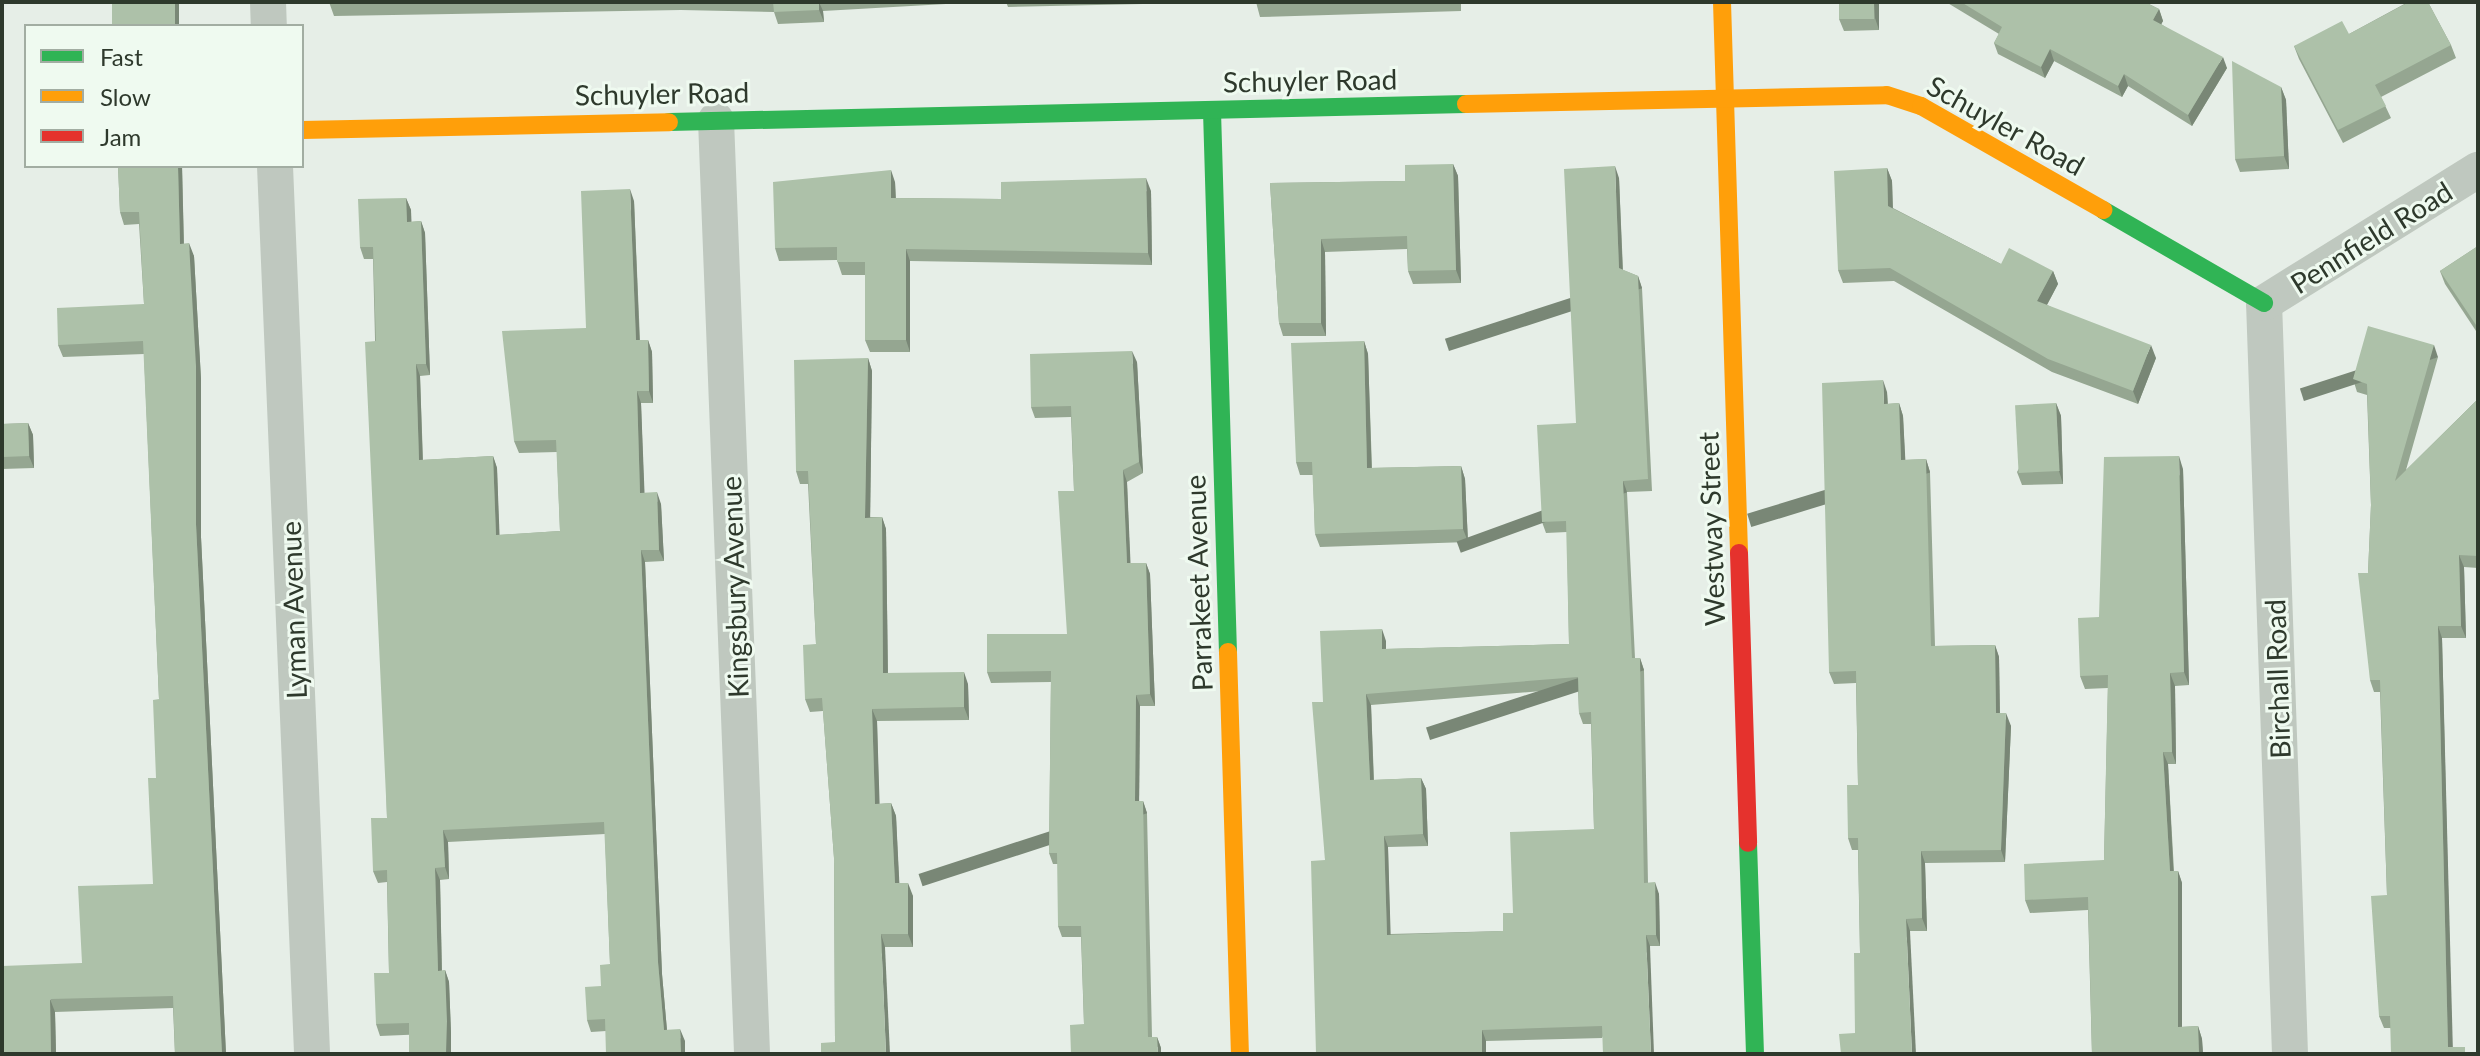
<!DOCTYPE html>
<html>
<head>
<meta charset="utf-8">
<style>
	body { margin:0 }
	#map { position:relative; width:2480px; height:1056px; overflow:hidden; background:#e6eee7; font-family:Lato,sans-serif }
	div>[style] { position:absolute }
	.street>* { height:36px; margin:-18px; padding:0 18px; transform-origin:18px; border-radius:18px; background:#bfc8bf }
	.fast>* { height:18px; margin:-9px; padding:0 9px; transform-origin:9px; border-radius:9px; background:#30b455 }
	.slow>* { height:18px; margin:-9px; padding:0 9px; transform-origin:9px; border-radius:9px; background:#ff9f0a }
	.jam>* { height:18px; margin:-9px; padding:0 9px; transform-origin:9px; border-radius:9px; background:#e5322d }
	.wall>* { inset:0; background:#95a691 }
	.shaded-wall>* { inset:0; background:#798776; transform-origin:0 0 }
	.building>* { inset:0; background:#adc1a9; transform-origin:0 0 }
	span { translate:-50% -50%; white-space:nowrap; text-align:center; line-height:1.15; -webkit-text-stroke:6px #effaf0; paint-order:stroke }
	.street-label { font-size:28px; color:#2e392c }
	.frame { position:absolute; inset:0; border:4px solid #2e392c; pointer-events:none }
	.legend { position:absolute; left:24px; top:24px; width:280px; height:144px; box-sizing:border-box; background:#effaf0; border:2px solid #a2ada2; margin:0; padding:10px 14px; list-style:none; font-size:24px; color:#2e392c }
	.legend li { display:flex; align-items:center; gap:16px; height:40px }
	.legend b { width:40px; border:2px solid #a2ada2 }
</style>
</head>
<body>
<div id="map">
	<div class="street">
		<i style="left:268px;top:2px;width:24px;rotate:88deg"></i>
		<i style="left:716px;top:120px;width:935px;rotate:87.79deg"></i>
		<i style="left:275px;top:166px;width:889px;rotate:87.61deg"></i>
		<i style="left:2290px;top:1054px;width:751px;rotate:-91.98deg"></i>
		<i style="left:2264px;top:303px;width:252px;rotate:-31.9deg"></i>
	</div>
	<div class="fast">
		<i style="left:1212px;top:111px;width:541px;rotate:88.31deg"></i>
		<i style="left:669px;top:122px;width:797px;rotate:-1.29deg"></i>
		<i style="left:2103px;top:210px;width:186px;rotate:30deg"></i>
		<i style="left:1748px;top:843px;width:211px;rotate:88.1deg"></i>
	</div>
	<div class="slow">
		<i style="left:1722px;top:2px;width:551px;rotate:88.23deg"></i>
		<i style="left:1466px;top:104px;width:421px;rotate:-1.2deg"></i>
		<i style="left:1887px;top:95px;width:36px;rotate:18deg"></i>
		<i style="left:1921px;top:106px;width:210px;rotate:29.7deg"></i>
		<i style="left:302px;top:130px;width:367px;rotate:-1.2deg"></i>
		<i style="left:1228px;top:652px;width:402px;rotate:88.3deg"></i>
	</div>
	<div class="jam">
		<i style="left:1739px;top:553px;width:290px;rotate:88.2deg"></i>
	</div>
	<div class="wall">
		<i style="clip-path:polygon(329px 2px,981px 2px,823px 11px,824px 22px,778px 24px,774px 12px,681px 10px,334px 16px)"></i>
		<i style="clip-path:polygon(1006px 2px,1235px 2px,1008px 7px)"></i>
		<i style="clip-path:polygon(1256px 2px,1461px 2px,1461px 11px,1260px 17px)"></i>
		<i style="clip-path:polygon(1879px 2px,1879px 30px,1844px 31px,1839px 19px)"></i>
		<i style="clip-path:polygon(1946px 2px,2145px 2px,2159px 9px,2163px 21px,2161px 24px,2227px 68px,2192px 126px,2128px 86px,2122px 97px,2054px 61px,2045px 78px,1998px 54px,1994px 43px,1999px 34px)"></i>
		<i style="clip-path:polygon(2408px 2px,2437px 2px,2428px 2px,2451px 45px,2456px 58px,2381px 97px,2391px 118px,2343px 143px,2299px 59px,2294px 46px,2349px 34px)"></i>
		<i style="clip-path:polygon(2281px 87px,2286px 100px,2289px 169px,2240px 172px,2235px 159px)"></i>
		<i style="clip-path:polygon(1453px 164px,1458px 176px,1461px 283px,1413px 284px,1408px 271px,1407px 249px,1325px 252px,1326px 336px,1283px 336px,1279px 323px,1270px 183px,1405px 181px)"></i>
		<i style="clip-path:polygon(118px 166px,182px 166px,184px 244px,194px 256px,201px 379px,201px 537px,226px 1054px,175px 1054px,173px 1008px,55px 1012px,56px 1054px,2px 1054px,153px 884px,159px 699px,144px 354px,63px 357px,58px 345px,144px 304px,139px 224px,124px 225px,120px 212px)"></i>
		<i style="clip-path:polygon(1887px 168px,1892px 181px,1893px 208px,2001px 264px,2053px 271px,2058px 284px,2047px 305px,2156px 358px,2138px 404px,2052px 372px,1894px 281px,1843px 283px,1838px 270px)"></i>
		<i style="clip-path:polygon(evenodd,1619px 178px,1623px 270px,1638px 276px,1642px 288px,1652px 491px,1627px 492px,1635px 658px,1640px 658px,1644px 670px,1648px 883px,1659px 894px,1660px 946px,1650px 946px,1602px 1038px,1486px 1041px,1486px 1054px,1316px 1054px,1325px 860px,1323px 702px,1386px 641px,1386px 649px,1569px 644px,1567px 532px,1546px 533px,1542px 522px,1576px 423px,1619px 178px,1578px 688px,1579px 713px,1583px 724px,1591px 724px,1594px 829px,1513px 913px,1503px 931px,1390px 934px,1388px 847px,1428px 846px,1426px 789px,1421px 778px,1374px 780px,1371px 705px,1578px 688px)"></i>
		<i style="clip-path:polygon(895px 182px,896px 198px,1001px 199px,1151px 191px,1152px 265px,910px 261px,910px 352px,870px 352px,865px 340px,865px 275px,842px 275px,837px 260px,779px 261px,775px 248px)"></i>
		<i style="clip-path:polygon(406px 198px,411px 210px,411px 222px,421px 221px,425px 233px,430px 375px,420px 376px,423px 460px,493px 456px,497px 468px,499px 535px,560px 531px,557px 452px,519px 453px,514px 441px,586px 328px,634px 201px,640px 340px,648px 340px,652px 352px,653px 403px,641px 403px,644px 493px,661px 504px,664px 561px,645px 562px,662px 974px,667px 1030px,685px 1041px,685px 1054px,606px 1054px,606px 1031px,591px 1032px,587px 1020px,610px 964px,605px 834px,448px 842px,449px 879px,440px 880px,442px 971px,445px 970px,449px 982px,451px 1033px,380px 1036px,376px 1024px,389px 973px,387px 882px,378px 883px,373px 871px,387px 818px,373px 259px,364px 259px,360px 247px)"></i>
		<i style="clip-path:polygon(2478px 246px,2478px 334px,2445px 284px,2440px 271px)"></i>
		<i style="clip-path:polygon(1364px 341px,1368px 354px,1372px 468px,1461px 466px,1465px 479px,1468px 542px,1320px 547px,1315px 534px,1313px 475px,1300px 475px,1296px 462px)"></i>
		<i style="clip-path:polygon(2438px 357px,2406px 470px,2478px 399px,2478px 568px,2464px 567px,2466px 638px,2442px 638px,2452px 1047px,2468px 1054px,2390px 1028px,2384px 1028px,2379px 1016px,2387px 895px,2380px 692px,2374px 692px,2370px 680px,2368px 573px,2371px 505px,2367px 395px,2357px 392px,2353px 379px)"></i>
		<i style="clip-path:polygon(868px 358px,872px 371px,870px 517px,882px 517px,886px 529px,888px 673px,968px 684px,969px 720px,877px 721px,879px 804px,891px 803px,896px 816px,899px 883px,913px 896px,913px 947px,885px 947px,835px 1042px,834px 858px,823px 711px,810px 712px,805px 699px,816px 644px,808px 484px,800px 484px,796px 471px)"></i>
		<i style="clip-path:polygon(1137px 362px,1143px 473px,1127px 482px,1130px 563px,1146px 563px,1150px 574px,1155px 706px,1140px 706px,1139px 801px,1143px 801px,1147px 813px,1152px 1037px,1157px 1037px,1161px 1048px,1084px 1024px,1081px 937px,1062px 937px,1058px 926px,1058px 864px,1053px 864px,1049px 853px,1051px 682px,991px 683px,987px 672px,1067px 634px,1074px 491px,1071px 417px,1035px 418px,1031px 407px)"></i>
		<i style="clip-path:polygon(1887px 392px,1888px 404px,1899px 403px,1903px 416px,1905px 460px,1926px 459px,1930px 472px,1935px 646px,1995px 645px,1999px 657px,2000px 713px,2011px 726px,2005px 862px,1925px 863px,1927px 931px,1910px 931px,1855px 1033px,1860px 953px,1858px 850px,1852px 850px,1848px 838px,1858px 785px,1856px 683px,1834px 684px,1829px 672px)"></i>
		<i style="clip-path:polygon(2056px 403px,2061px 416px,2063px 484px,2022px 485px,2017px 472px)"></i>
		<i style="clip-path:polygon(28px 423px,33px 435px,34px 468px,2px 469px,2px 424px)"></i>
		<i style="clip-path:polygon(2183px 469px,2189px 685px,2175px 686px,2176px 764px,2168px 764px,2174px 871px,2178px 871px,2182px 883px,2182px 1027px,2198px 1026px,2202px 1039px,2203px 1054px,2092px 1054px,2088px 910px,2030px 913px,2025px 900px,2104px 860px,2108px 688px,2085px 689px,2080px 676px,2099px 617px)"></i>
	</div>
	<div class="shaded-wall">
		<i style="left:175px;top:2px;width:4px;height:24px"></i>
		<i style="clip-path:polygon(819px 2px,823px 11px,824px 22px,819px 10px)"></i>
		<i style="clip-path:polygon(1874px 2px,1879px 2px,1879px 30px,1875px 18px)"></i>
		<i style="clip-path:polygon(2159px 9px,2163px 21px,2157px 32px,2153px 20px)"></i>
		<i style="clip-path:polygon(2050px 49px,2054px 61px,2045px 78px,2041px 67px)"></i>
		<i style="clip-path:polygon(2223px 57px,2227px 68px,2192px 126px,2188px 115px)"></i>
		<i style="clip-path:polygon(2124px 74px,2128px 86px,2122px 97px,2118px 86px)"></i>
		<i style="clip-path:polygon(2281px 87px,2286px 100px,2289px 169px,2284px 156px)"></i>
		<i style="clip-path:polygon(1453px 164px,1458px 176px,1461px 283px,1456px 270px)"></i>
		<i style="clip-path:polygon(178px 166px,182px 166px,184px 256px,180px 244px)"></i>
		<i style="clip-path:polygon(1615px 166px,1619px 178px,1623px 279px,1619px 268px)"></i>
		<i style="clip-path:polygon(1887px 168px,1892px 181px,1893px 219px,1888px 206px)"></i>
		<i style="clip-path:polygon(891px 170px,895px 182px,896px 210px,891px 198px)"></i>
		<i style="clip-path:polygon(1146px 178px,1151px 191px,1152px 265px,1148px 253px)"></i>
		<i style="clip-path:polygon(630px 189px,634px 201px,640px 352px,636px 340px)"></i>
		<i style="clip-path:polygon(406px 198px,411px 210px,412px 234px,407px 222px)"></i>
		<i style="clip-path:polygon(421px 221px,425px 233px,430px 375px,426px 364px)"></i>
		<i style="clip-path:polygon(1321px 239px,1325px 252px,1326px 336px,1321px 323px)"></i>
		<i style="clip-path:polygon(189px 243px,194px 256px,201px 379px,201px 537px,226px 1054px,222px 1054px,196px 524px)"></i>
		<i style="clip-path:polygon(906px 249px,910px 261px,910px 352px,906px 340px)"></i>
		<i style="clip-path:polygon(2053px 271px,2058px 284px,2042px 314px,2037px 301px)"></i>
		<i style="left:1638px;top:276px;width:13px;height:203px;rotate:72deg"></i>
		<i style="clip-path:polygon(648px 340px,652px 352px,653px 403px,649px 391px)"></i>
		<i style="clip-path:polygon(1364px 341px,1368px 354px,1372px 481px,1367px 468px)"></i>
		<i style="clip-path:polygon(2151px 345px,2156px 358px,2138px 404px,2133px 391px)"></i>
		<i style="left:2434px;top:345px;width:13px;height:141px;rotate:72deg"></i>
		<i style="clip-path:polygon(1132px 351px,1137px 362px,1143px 473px,1139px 462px)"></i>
		<i style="clip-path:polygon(868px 358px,872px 371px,870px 530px,865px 518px)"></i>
		<i style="clip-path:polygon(416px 364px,420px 376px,423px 472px,419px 460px)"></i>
		<i style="clip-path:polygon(1883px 380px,1887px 392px,1888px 416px,1884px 404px)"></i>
		<i style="clip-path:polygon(637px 391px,641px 403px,645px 505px,640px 493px)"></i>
		<i style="clip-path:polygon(1899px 403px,1903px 416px,1906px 472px,1901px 460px)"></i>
		<i style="clip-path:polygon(2056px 403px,2061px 416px,2063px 484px,2059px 471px)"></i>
		<i style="clip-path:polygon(28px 423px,33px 435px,34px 468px,29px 456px)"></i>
		<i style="clip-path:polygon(493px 456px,497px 468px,500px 547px,496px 535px)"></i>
		<i style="clip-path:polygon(2179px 456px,2183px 469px,2189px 685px,2184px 672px)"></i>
		<i style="left:1926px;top:459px;width:14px;height:187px;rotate:73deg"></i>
		<i style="clip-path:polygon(1461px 466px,1465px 479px,1468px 542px,1463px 529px)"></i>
		<i style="clip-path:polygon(1123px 470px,1127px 482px,1131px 574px,1127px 563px)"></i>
		<i style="left:1623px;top:481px;width:12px;height:177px;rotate:70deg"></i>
		<i style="clip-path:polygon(657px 492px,661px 504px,664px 561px,659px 550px)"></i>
		<i style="clip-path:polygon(882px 517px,886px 529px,888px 686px,883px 673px)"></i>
		<i style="clip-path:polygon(641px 550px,645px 562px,662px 974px,668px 1042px,664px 1030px,658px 962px)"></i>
		<i style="clip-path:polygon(2459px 555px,2464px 567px,2466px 638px,2461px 626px)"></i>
		<i style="clip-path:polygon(1146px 563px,1150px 574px,1155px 706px,1150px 694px)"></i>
		<i style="clip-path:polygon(2438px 626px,2442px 638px,2453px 1054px,2448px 1047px)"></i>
		<i style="clip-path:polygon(1382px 629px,1386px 641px,1386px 661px,1382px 649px)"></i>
		<i style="clip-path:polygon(1995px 645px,1999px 657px,2000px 726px,1996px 713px)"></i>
		<i style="left:1640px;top:658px;width:13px;height:225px;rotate:72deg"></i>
		<i style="clip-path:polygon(964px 672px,968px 684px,969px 720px,964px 707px)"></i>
		<i style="clip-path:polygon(2170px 673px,2175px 686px,2176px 764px,2172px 752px)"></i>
		<i style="clip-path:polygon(1366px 694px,1371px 705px,1374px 791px,1370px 780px)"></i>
		<i style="clip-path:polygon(1136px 695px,1140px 706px,1139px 812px,1135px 801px)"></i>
		<i style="clip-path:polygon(872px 709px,877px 721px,880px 817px,875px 804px)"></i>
		<i style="clip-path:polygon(2006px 713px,2011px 726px,2005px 862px,2001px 850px)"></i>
		<i style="clip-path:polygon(2163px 752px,2168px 764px,2174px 883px,2170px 871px)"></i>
		<i style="clip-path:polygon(1421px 778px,1426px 789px,1428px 846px,1423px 834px)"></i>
		<i style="left:1143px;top:801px;width:13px;height:236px;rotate:72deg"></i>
		<i style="clip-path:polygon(891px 803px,896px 816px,900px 896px,895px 883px)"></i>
		<i style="clip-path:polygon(443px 830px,448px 842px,449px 879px,445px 867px)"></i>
		<i style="clip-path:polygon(1384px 836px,1388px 847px,1391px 946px,1387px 935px)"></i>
		<i style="clip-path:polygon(1921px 851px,1925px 863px,1927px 931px,1922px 918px)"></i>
		<i style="clip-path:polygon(435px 868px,440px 880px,442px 983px,438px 971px)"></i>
		<i style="clip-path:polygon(2178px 871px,2182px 883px,2182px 1040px,2178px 1027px)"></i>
		<i style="clip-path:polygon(1655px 882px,1659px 894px,1660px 946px,1656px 935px)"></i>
		<i style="clip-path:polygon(908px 883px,913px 896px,913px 947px,908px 934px)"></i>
		<i style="clip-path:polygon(1906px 919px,1910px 931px,1916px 1054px,1912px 1054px)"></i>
		<i style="clip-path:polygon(881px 934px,885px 947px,890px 1054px,886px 1054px)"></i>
		<i style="clip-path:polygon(1646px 935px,1650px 946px,1654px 1054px,1651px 1054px)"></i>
		<i style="clip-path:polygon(445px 970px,449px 982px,451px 1033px,451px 1054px,446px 1054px)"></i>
		<i style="clip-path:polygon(50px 999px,55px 1012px,56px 1054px,51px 1054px)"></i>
		<i style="clip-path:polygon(2198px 1026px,2202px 1039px,2203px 1054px,2199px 1054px)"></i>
		<i style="clip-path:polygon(680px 1029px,685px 1041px,685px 1054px,681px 1054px)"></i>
		<i style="clip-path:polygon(1482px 1030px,1486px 1041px,1486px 1054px,1482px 1054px)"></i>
		<i style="clip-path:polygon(1157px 1037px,1161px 1048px,1161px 1054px,1158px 1054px)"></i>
	</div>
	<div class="building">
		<i style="left:112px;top:2px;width:63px;height:24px"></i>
		<i style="clip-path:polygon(329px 2px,426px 2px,329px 4px)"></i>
		<i style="clip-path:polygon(773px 2px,819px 2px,819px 10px,774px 12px)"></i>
		<i style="clip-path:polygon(1256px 2px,1342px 2px,1256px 4px)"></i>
		<i style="left:1839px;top:2px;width:35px;height:17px"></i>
		<i style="clip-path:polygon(1961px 2px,2145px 2px,2159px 9px,2153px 20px,2223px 57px,2188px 115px,2124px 74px,2118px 86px,2050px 49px,2041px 67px,1994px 43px,2002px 27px)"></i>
		<i style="clip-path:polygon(2409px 2px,2428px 2px,2451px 45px,2375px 85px,2386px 106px,2338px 130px,2294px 46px,2342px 21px,2349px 34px)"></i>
		<i style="clip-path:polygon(2232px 61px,2281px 87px,2284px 156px,2235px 159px)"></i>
		<i style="clip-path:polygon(1453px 164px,1456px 270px,1408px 271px,1407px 236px,1321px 239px,1321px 323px,1279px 323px,1270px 183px,1405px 181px,1405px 165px)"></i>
		<i style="clip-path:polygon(118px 166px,178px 166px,180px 244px,189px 243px,196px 366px,196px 524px,222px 1054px,175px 1054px,173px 996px,50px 999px,51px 1054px,2px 1054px,2px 966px,82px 963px,78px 886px,153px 884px,148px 778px,156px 778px,153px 700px,159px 699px,143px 341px,58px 345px,57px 308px,144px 304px,139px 212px,120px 212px)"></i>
		<i style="clip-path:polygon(evenodd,1615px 166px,1619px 268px,1638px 276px,1648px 479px,1623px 481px,1632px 658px,1640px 658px,1644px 883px,1655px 882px,1656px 935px,1646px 935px,1651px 1054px,1603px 1054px,1602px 1026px,1482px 1030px,1482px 1054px,1316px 1054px,1311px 861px,1325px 860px,1312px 702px,1323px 702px,1320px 631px,1382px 629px,1382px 649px,1569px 644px,1566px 521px,1542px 522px,1537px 425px,1576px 423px,1564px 169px,1615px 166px,1578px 677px,1579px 713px,1591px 712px,1594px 829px,1510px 832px,1513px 913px,1503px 913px,1503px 931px,1387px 935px,1384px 836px,1423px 834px,1421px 778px,1370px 780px,1366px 694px,1578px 677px)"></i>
		<i style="clip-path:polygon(1887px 168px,1888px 206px,2001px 264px,2009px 248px,2053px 271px,2037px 301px,2151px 345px,2133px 391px,2048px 359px,1890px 268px,1838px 270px,1834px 171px)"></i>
		<i style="clip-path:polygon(891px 170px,891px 198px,1001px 199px,1001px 182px,1146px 178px,1148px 253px,906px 249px,906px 340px,865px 340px,865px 262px,837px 262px,837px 247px,775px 248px,773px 182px)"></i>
		<i style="clip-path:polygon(630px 189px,636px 340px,648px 340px,649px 391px,637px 391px,640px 493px,657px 492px,659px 550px,641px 550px,658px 962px,664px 1030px,680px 1029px,681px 1054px,606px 1054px,605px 1019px,587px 1020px,585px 987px,601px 986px,600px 965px,610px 964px,604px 822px,443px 830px,445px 867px,435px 868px,438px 971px,445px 970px,447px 1021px,446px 1054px,409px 1054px,409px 1023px,376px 1024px,374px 973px,389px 973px,387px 870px,373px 871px,371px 818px,387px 818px,365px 342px,376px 341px,373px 247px,360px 247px,358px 199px,406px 198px,407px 222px,421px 221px,426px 364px,416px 364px,419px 460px,493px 456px,496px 535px,560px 531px,556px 440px,514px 441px,502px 331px,586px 328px,581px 191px)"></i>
		<i style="clip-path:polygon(2478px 246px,2478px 328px,2440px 271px)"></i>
		<i style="clip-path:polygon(2368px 326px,2434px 345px,2395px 481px,2478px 399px,2478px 556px,2459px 555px,2461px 626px,2438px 626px,2448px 1047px,2465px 1047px,2465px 1054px,2391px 1054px,2390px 1016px,2379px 1016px,2371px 896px,2387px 895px,2380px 680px,2370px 680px,2358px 573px,2368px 573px,2371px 505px,2367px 384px,2353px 379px)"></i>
		<i style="clip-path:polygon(1364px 341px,1367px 468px,1461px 466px,1463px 529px,1315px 534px,1312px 462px,1296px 462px,1291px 343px)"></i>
		<i style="clip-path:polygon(1132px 351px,1139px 462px,1123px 470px,1127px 563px,1146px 563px,1150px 694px,1136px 695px,1135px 801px,1143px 801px,1148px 1037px,1157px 1037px,1158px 1054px,1071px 1054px,1070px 1025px,1084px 1024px,1081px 926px,1058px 926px,1057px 853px,1049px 853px,1051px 671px,987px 672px,987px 634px,1067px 634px,1058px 491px,1074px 491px,1071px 406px,1031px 407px,1030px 354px)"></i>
		<i style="clip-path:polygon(868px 358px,865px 518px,882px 517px,883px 673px,964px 672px,964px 707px,872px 709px,875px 804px,891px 803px,895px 883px,908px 883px,908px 934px,881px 934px,886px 1054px,821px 1054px,821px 1043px,835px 1042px,834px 858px,822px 698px,805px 699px,803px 645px,816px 644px,808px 471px,796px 471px,794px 360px)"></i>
		<i style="clip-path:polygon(1883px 380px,1884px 404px,1899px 403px,1901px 460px,1926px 459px,1931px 646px,1995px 645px,1996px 713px,2006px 713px,2001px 850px,1921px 851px,1922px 918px,1906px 919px,1912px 1054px,1841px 1054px,1839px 1034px,1855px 1033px,1854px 953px,1860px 953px,1858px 838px,1848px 838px,1847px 785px,1858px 785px,1856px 671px,1829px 672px,1822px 383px)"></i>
		<i style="left:2056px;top:403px;width:68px;height:41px;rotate:87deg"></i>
		<i style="left:28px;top:423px;width:33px;height:26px;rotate:88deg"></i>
		<i style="clip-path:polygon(2179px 456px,2184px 672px,2170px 673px,2172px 752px,2163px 752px,2170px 871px,2178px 871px,2178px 1027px,2198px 1026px,2199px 1054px,2092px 1054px,2088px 897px,2025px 900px,2024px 864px,2104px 860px,2108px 675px,2080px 676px,2078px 618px,2099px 617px,2104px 457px)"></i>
	</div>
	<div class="street-label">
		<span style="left:1310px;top:80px;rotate:-1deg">Schuyler Road</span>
		<span style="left:662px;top:93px;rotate:-1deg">Schuyler Road</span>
		<span style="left:2006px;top:125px;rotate:29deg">Schuyler Road</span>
		<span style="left:2371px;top:237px;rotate:-32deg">Pennfield Road</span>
		<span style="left:1711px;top:529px;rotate:-92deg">Westway Street</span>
		<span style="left:1198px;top:583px;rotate:-92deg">Parrakeet Avenue</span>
		<span style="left:734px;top:587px;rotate:-92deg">Kingsbury Avenue</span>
		<span style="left:293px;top:610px;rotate:-92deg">Lyman Avenue</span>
		<span style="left:2277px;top:679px;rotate:-92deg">Birchall Road</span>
	</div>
	<div class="frame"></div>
	<ul class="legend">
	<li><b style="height:10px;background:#30b455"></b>Fast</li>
	<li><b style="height:10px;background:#ff9f0a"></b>Slow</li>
	<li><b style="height:10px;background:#e5322d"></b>Jam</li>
	</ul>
</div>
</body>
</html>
